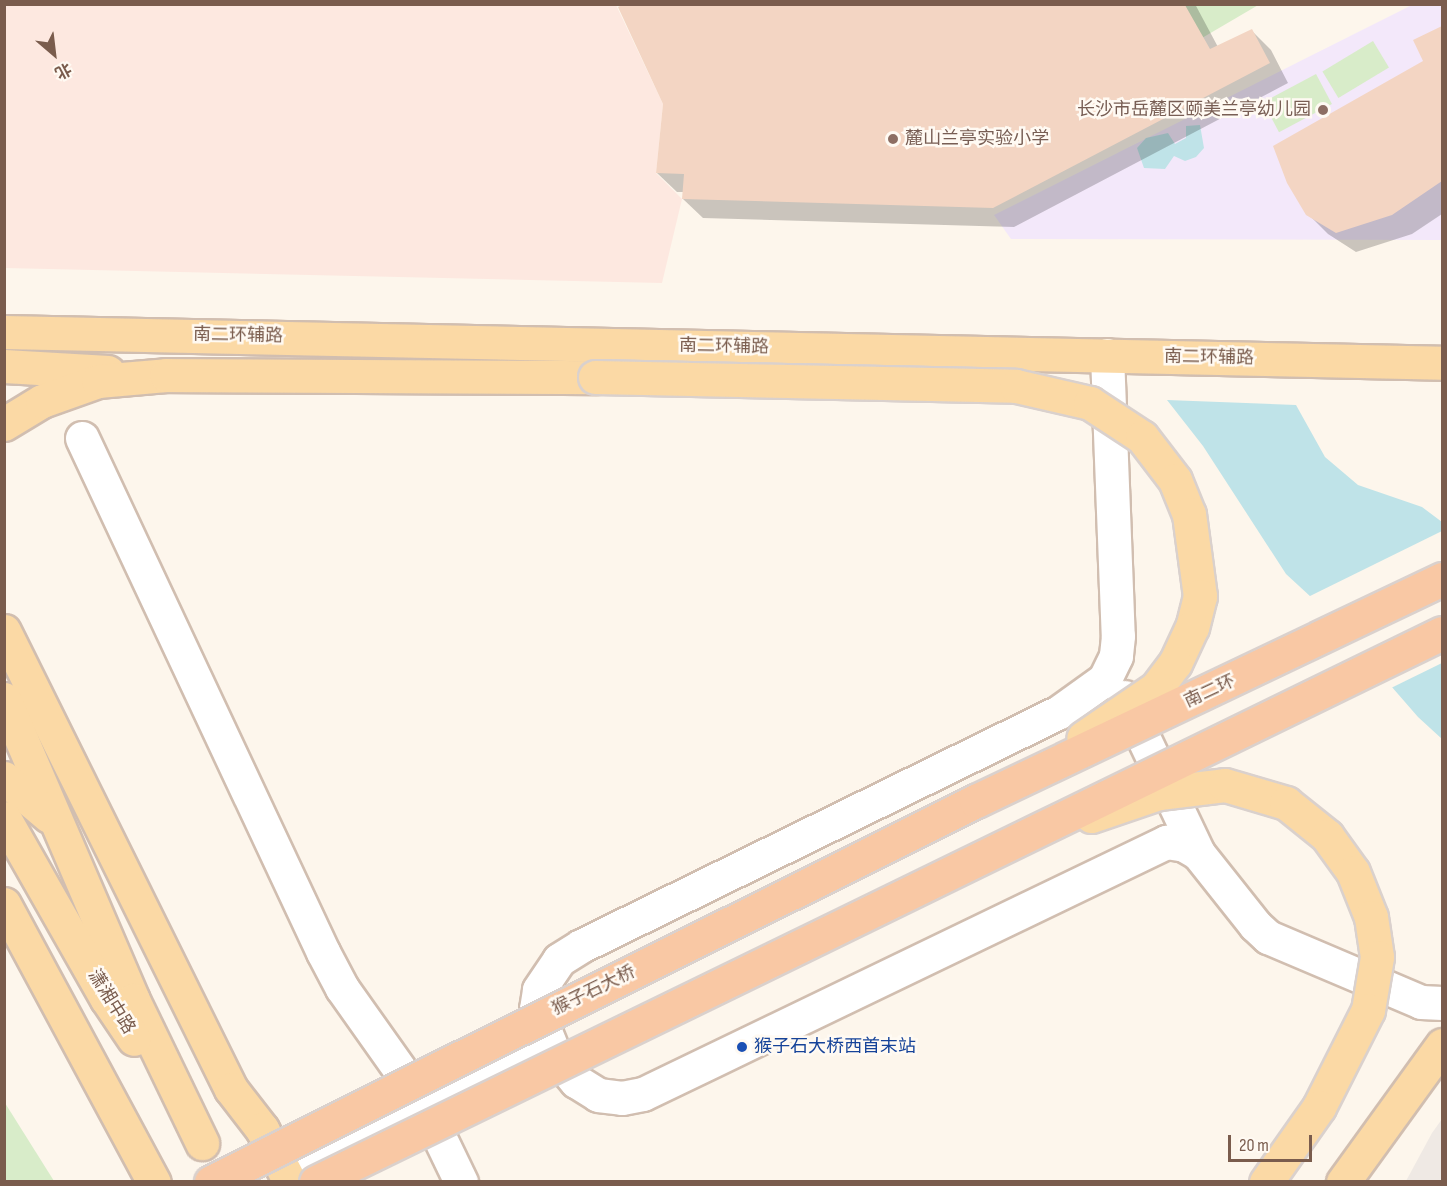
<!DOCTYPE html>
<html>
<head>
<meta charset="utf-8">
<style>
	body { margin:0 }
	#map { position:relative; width:1447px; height:1186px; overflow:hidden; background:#fdf6ec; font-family:"Sofia Sans Condensed","Noto Sans SC",sans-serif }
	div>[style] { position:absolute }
	.commercial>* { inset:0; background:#fde8e0 }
	.industrial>* { inset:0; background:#efe9e4 }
	.education>* { inset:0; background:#f3e8fa }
	.green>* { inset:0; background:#d8ecc9; transform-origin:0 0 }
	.water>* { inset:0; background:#bfe3e8 }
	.pier>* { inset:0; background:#fdf6ec }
	.shadow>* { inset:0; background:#0003 }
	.building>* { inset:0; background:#f3d5c3 }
	.roads { filter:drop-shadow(2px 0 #d1beb0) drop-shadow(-2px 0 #d1beb0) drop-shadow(0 2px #d1beb0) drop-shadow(0 -2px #d1beb0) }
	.minor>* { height:33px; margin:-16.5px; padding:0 16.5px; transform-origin:16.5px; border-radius:16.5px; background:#fff }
	.primary>* { height:33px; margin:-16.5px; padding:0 16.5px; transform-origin:16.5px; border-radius:16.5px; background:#fbd9a5 }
	.bridges { filter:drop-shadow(2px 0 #dad1cd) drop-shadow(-2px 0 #dad1cd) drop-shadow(0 2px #dad1cd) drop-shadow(0 -2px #dad1cd) }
	.primary-bridge>* { height:33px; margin:-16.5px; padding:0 16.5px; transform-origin:16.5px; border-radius:16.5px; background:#fbd9a5 }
	.trunk-bridge>* { height:33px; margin:-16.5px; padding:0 16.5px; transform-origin:16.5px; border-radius:16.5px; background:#f9c8a4 }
	.dots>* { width:16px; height:16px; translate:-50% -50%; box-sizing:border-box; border:3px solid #fffaf3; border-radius:50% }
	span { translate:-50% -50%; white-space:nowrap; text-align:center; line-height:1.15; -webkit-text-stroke:5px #fffaf3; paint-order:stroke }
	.education-label { font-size:18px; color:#785e54 }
	.right { translate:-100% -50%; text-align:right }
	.left { translate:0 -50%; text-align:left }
	.street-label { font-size:18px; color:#7a5c4d }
	.transit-label { font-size:18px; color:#164399 }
	.frame { position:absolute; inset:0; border:6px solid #7a5c4d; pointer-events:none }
	.north { position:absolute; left:24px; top:24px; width:60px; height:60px; -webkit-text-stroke:4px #fffaf3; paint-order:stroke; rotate:152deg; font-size:16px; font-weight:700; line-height:24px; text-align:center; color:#7a5c4d }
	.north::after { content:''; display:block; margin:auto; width:21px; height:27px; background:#7a5c4d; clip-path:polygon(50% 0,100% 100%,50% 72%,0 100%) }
	.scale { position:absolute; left:1228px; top:1135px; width:84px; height:27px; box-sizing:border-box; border:3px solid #7a5c4d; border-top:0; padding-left:8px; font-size:18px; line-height:21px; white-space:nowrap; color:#7a5c4d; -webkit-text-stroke:4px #fffaf3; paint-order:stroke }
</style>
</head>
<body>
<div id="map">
	<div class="commercial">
		<i style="clip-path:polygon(5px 5px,616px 5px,663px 104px,656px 173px,682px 199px,662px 283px,5px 268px)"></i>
	</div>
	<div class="industrial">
		<i style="clip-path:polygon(1442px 1119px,1442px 1181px,1406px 1181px,1432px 1133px)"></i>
	</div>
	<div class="education">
		<i style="clip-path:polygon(1412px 5px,1442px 5px,1442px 240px,1011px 239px,994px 215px)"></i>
	</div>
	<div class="green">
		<i style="clip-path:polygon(1260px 4px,1202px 38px,1183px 5px)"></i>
		<i style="left:1373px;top:41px;width:31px;height:59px;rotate:59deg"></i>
		<i style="left:1316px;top:74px;width:34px;height:60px;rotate:62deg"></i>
		<i style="clip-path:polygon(4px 1103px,5px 1103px,54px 1181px,5px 1181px)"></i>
	</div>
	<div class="water">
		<i style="clip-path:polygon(1200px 125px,1204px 148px,1196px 157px,1185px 161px,1174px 156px,1165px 169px,1144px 168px,1137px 148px,1146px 138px,1168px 133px,1175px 144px,1186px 138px,1186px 126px)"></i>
		<i style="clip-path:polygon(1167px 400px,1296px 405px,1325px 457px,1358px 485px,1422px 507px,1442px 522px,1442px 739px,1418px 717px,1324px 609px,1286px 574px,1203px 446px)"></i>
	</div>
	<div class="pier">
		<i style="clip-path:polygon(1442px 531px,1442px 663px,1391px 688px,1308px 597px)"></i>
	</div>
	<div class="shadow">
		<i style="clip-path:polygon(625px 4px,1195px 4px,1218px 47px,1252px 31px,1271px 50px,1288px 83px,1014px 227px,703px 218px,683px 199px,684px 192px,677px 192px,657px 173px,665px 104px,620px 7px)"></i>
		<i style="clip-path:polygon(1442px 28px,1442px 214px,1412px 234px,1356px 252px,1328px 234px,1308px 214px,1425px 62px,1415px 41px)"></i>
	</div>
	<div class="building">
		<i style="clip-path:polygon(622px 5px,1185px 5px,1210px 49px,1252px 29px,1270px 63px,993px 208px,682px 199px,684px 174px,656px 173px,663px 104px,618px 7px)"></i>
		<i style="clip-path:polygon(1442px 26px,1442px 181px,1392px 215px,1336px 233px,1306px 215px,1287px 183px,1273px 146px,1423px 61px,1413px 40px)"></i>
	</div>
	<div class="roads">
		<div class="minor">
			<i style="left:1107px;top:355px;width:281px;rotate:87.8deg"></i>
			<i style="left:1118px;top:636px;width:20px;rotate:96deg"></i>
			<i style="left:1116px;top:656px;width:25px;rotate:116deg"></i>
			<i style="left:1105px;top:679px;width:57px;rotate:144.3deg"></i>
			<i style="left:1059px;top:712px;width:532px;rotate:153.92deg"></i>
			<i style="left:581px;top:946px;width:26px;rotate:148deg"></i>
			<i style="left:559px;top:960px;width:36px;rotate:124deg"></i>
			<i style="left:539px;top:990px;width:19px;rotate:99deg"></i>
			<i style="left:536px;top:1009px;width:51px;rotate:68deg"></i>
			<i style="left:555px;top:1056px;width:33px;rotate:50deg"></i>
			<i style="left:576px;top:1081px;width:26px;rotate:32deg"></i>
			<i style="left:598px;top:1095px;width:24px;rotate:7deg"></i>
			<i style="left:622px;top:1098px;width:21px;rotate:-11deg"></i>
			<i style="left:643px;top:1094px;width:581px;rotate:-25.73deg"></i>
			<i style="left:1166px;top:842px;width:18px;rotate:9deg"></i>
			<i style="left:1184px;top:845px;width:16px;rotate:30deg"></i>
			<i style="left:1198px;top:853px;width:92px;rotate:51.6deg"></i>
			<i style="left:1255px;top:925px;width:18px;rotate:43deg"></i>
			<i style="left:1268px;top:937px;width:166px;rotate:23deg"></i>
			<i style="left:1421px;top:1002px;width:21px;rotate:3deg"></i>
			<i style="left:82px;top:438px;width:568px;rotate:64.88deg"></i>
			<i style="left:323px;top:952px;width:41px;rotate:62.2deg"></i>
			<i style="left:342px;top:988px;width:138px;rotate:54.7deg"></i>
			<i style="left:422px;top:1101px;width:90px;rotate:64.3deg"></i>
			<i style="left:1124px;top:697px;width:173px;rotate:64.6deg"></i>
			<i style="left:292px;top:1182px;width:12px;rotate:-81deg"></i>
			<i style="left:294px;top:1170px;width:11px;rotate:-49deg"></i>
			<i style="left:301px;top:1162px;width:241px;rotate:-26.6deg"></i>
			<i style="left:517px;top:1054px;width:38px;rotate:3deg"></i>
		</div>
		<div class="primary">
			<i style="left:4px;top:332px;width:1438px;rotate:1.23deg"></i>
			<i style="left:4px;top:366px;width:104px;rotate:3.3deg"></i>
			<i style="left:4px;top:424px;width:44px;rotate:-31.2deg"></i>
			<i style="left:42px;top:401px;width:59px;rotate:-19.7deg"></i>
			<i style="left:98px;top:381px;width:68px;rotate:-5deg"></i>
			<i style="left:166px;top:375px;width:429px;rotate:0.3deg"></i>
			<i style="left:4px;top:631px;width:511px;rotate:63.64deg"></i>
			<i style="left:231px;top:1089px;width:51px;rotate:52.2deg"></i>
			<i style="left:262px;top:1129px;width:60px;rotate:62.2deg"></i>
			<i style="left:4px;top:699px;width:327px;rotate:66.8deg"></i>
			<i style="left:133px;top:1000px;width:159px;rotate:64.2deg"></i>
			<i style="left:4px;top:778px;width:59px;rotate:40.2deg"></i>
			<i style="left:4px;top:818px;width:208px;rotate:60.4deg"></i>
			<i style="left:107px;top:999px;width:48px;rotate:56deg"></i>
			<i style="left:4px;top:904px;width:316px;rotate:61.7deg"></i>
			<i style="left:1343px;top:1182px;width:169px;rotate:-54.1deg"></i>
		</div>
	</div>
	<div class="bridges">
		<div class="primary-bridge">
			<i style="left:595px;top:377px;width:421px;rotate:1.2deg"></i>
			<i style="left:1016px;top:386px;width:76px;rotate:12.9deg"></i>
			<i style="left:1090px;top:403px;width:62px;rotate:33.2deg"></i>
			<i style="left:1142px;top:437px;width:54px;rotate:52.5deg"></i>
			<i style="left:1175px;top:480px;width:37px;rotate:68deg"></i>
			<i style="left:1189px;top:514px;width:83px;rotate:82.4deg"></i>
			<i style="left:1200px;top:596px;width:32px;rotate:104deg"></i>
			<i style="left:1192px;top:627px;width:40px;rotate:115deg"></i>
			<i style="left:1175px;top:663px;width:31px;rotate:127deg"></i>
			<i style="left:1156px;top:688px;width:88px;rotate:145.6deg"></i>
			<i style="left:1091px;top:816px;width:72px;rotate:-18.7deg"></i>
			<i style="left:1159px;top:793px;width:66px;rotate:-6.9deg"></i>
			<i style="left:1225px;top:785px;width:64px;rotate:16.4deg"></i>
			<i style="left:1286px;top:803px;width:53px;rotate:38.8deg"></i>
			<i style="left:1327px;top:836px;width:44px;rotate:54.2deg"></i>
			<i style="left:1353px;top:872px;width:48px;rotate:68.2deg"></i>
			<i style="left:1371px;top:917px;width:40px;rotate:81.5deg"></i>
			<i style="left:1377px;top:957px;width:54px;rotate:99.6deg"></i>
			<i style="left:1368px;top:1010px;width:109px;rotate:116.8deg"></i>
			<i style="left:1319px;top:1107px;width:92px;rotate:125.2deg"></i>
		</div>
		<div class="trunk-bridge">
			<i style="left:211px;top:1182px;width:855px;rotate:-26.48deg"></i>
			<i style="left:976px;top:801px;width:516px;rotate:-25.47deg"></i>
			<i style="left:316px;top:1182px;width:1253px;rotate:-25.99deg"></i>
		</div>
	</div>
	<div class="dots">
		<i style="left:1323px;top:110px;background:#8d6e63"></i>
		<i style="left:893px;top:139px;background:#8d6e63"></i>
		<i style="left:742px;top:1047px;background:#1a4fb4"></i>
	</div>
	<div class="education-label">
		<span class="right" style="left:1311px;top:110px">长沙市岳麓区颐美兰亭幼儿园</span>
		<span class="left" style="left:905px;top:139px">麓山兰亭实验小学</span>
	</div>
	<div class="street-label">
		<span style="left:238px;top:336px;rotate:1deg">南二环辅路</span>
		<span style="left:724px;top:347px;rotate:1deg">南二环辅路</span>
		<span style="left:1209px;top:358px;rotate:1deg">南二环辅路</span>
		<span style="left:1210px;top:692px;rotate:-25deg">南二环</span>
		<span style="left:594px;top:991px;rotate:-26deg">猴子石大桥</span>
		<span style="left:111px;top:1002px;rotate:58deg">潇湘中路</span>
	</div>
	<div class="transit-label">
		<span class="left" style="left:754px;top:1047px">猴子石大桥西首末站</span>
	</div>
	<div class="frame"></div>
	<div class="north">北</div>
	<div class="scale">20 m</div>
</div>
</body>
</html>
